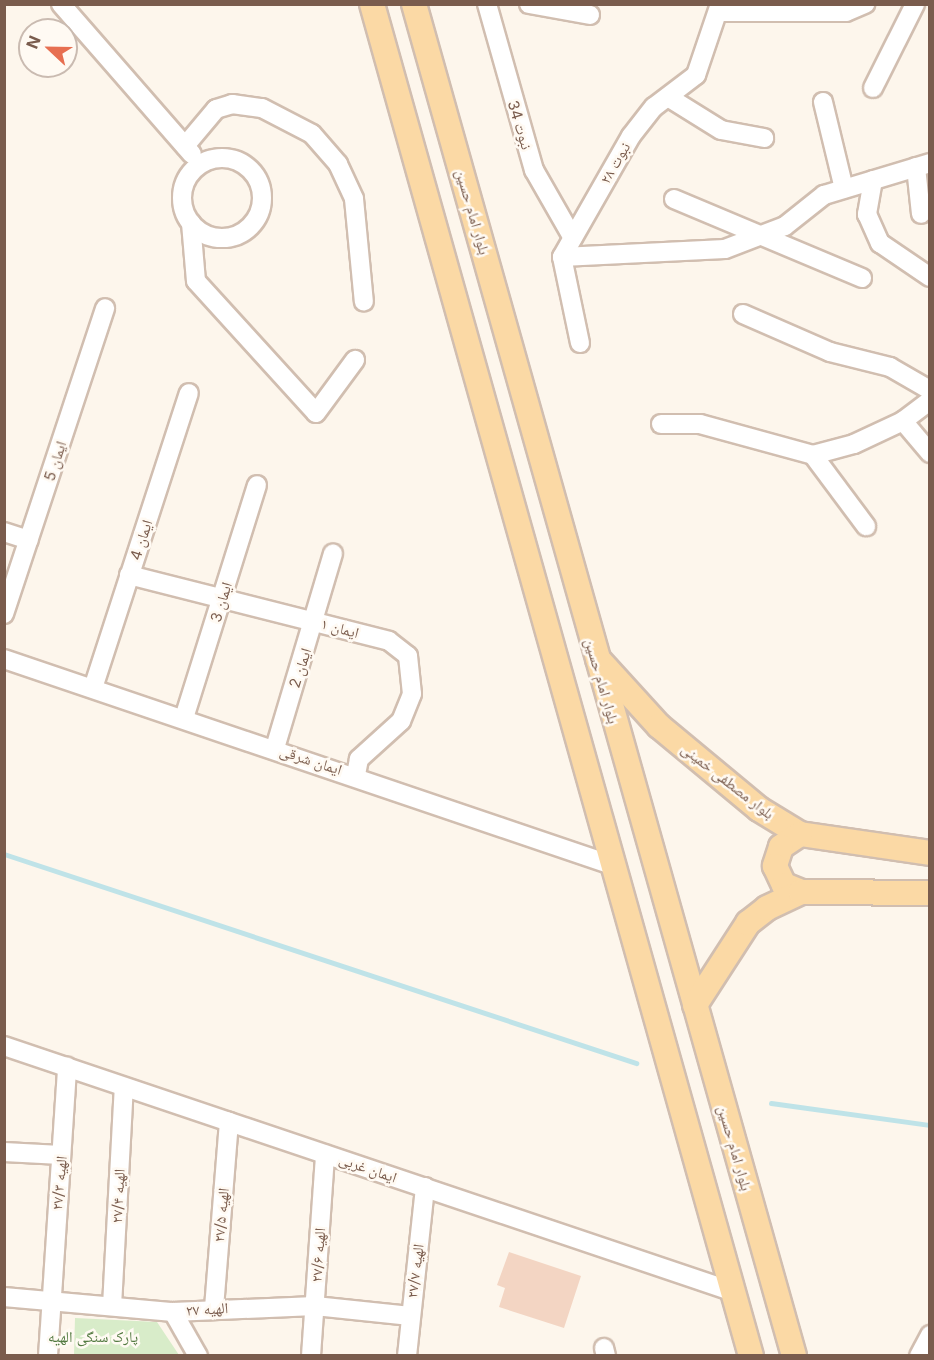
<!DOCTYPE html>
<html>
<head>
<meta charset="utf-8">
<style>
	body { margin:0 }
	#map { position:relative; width:934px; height:1360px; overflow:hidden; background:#fdf6ec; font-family:Inter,"Noto Naskh Arabic",sans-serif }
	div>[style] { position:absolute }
	.green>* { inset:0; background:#d8ecc9 }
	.stream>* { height:5px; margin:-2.5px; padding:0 2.5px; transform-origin:2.5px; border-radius:2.5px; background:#bfe3e8 }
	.building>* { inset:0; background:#f3d5c3 }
	.roads { filter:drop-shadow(2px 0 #d1beb0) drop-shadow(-2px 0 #d1beb0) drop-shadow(0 2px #d1beb0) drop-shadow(0 -2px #d1beb0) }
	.minor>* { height:18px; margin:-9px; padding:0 9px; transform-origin:9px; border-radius:9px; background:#fff }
	.minor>.ring { margin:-9px; padding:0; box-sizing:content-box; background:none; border:18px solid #fff; border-radius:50% }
	.major>* { height:24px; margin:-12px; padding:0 12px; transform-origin:12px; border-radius:12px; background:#fbd9a5 }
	span { translate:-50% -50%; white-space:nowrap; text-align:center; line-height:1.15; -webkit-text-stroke:5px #fffaf3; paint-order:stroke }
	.street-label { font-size:15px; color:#7a5c4d }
	.park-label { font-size:15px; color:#537a41 }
	.frame { position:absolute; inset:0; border:6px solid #7a5c4d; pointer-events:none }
	.north { position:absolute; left:18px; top:18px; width:60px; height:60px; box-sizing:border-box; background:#fffaf3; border:2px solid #cabbb1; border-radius:50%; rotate:292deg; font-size:16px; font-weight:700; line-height:24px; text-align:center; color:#7a5c4d }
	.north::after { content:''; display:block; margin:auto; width:21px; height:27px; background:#e76f51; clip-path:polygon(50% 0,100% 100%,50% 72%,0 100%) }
</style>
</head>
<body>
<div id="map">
	<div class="green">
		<i style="clip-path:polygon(75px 1318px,157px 1322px,179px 1355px,74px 1355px)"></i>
	</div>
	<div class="stream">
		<i style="left:4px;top:854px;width:666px;rotate:18.3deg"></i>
		<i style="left:771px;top:1103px;width:161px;rotate:7.9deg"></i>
	</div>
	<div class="building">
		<i style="clip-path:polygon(509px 1252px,581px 1276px,564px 1328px,499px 1307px,505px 1288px,497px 1285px)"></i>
	</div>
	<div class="roads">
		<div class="minor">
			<i style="left:61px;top:4px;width:199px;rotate:48.9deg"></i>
			<i style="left:487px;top:4px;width:173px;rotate:74.2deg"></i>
			<i style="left:534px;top:170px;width:78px;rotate:60.2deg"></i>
			<i style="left:529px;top:4px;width:62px;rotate:10.2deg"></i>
			<i style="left:720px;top:12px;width:126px"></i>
			<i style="left:846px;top:12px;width:21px;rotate:-23deg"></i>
			<i style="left:873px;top:88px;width:94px;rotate:-63.4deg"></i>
			<i style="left:668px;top:97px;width:62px;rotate:31.9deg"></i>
			<i style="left:721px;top:130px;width:44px;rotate:10.5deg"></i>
			<i style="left:823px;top:102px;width:89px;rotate:76.4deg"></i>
			<i style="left:185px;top:146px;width:48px;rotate:-50deg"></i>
			<i style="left:216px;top:109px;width:17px;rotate:-17deg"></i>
			<i style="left:232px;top:104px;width:30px;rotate:8deg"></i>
			<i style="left:262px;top:108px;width:56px;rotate:27.5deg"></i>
			<i style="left:312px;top:134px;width:40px;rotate:49deg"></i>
			<i style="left:338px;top:164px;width:38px;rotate:65deg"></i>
			<i style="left:354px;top:199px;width:103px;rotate:84.5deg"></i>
			<i class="ring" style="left:182px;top:158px;width:62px;height:62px"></i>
			<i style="left:916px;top:167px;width:47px;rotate:83.9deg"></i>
			<i style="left:873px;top:180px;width:35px;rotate:100deg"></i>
			<i style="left:867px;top:214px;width:32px;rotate:66deg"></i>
			<i style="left:880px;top:243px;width:60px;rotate:34.2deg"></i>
			<i style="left:674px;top:199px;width:204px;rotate:22.8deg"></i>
			<i style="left:191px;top:223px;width:58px;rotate:85.1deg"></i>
			<i style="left:196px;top:281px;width:178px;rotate:47.7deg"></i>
			<i style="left:316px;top:413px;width:66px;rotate:-53.7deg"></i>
			<i style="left:562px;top:257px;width:163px;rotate:-2.8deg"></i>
			<i style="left:725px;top:249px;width:64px;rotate:-21deg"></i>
			<i style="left:785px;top:226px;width:50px;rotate:-38.5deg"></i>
			<i style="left:824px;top:195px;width:111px;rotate:-16.8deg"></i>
			<i style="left:743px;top:314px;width:95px;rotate:23.6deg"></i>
			<i style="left:830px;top:352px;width:62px;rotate:14deg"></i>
			<i style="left:890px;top:367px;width:46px;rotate:29.9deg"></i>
			<i style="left:580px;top:343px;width:88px;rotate:-101.8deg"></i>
			<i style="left:562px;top:257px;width:139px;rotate:-60.3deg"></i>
			<i style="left:631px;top:136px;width:37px;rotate:-52deg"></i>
			<i style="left:654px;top:107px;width:53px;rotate:-37.3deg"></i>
			<i style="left:696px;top:75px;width:75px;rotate:-71.3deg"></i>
			<i style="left:903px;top:421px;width:42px;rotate:49.8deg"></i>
			<i style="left:661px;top:424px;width:39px"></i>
			<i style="left:700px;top:424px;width:117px;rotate:15.3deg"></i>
			<i style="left:813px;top:455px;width:42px;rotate:-15deg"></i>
			<i style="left:854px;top:444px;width:54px;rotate:-25.1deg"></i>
			<i style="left:903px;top:421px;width:34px;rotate:-37deg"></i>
			<i style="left:813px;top:455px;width:89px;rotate:53.3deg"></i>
			<i style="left:4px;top:532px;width:26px;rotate:18deg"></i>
			<i style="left:129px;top:575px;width:268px;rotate:14.2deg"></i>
			<i style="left:389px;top:641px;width:24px;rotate:38deg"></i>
			<i style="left:408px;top:656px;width:38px;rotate:84deg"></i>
			<i style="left:412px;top:694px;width:29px;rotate:112deg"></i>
			<i style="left:401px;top:721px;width:57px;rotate:137.9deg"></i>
			<i style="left:359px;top:759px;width:16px;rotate:101deg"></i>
			<i style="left:4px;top:614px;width:322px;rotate:-71.7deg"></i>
			<i style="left:4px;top:659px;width:645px;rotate:18.72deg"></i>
			<i style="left:93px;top:688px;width:310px;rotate:-72deg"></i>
			<i style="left:184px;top:718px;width:244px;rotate:-72.6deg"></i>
			<i style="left:275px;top:748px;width:203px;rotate:-73.4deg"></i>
			<i style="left:4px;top:1046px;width:767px;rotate:18.62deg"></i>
			<i style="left:4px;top:1152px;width:57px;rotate:3deg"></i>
			<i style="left:4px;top:1297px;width:170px;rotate:5.1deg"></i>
			<i style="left:173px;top:1312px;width:142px;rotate:-2.4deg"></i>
			<i style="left:315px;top:1306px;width:96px;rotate:6deg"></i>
			<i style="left:112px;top:1306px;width:219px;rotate:-86.9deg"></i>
			<i style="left:214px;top:1308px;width:187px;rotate:-85.4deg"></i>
			<i style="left:173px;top:1312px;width:51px;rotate:60.4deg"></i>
			<i style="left:604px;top:1348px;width:8px;rotate:76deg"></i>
			<i style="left:48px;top:1356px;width:290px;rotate:-86.2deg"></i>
			<i style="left:311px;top:1356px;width:202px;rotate:-86deg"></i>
			<i style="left:407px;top:1356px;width:170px;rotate:-83.9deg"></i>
			<i style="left:919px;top:1356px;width:24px;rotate:-62deg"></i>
		</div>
		<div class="major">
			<i style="left:372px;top:4px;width:1404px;rotate:74.34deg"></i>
			<i style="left:414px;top:4px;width:1404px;rotate:74.3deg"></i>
			<i style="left:598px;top:659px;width:91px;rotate:47.7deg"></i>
			<i style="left:659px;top:726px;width:130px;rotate:39.7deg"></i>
			<i style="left:759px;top:809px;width:48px;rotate:31.4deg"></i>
			<i style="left:800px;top:834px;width:131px;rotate:8.3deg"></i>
			<i style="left:800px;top:834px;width:23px;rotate:146deg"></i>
			<i style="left:781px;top:847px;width:20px;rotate:108deg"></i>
			<i style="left:775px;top:866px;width:21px;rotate:65deg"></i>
			<i style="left:784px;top:885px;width:18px;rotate:22deg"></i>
			<i style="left:695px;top:1005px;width:98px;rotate:-57.1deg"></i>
			<i style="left:748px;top:923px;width:24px;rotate:-38deg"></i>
			<i style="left:767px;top:908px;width:38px;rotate:-25deg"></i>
			<i style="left:801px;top:892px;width:129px;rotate:0.4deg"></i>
		</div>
	</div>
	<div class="street-label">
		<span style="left:520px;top:125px;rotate:73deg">نبوت 34</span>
		<span style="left:615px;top:163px;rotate:-60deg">نبوت ۲۸</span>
		<span style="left:473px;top:212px;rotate:74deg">بلوار امام حسین</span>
		<span style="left:55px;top:461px;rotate:-72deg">ایمان 5</span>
		<span style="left:141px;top:540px;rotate:-72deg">ایمان 4</span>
		<span style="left:221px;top:602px;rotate:-73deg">ایمان 3</span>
		<span style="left:340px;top:628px;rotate:15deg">ایمان ۱</span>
		<span style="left:300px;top:668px;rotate:-72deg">ایمان 2</span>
		<span style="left:602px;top:681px;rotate:74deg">بلوار امام حسین</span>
		<span style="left:311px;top:760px;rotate:18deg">ایمان شرقی</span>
		<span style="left:728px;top:781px;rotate:38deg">بلوار مصطفی خمینی</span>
		<span style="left:735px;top:1148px;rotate:74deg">بلوار امام حسین</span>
		<span style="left:368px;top:1168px;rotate:19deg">ایمان غربی</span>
		<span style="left:59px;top:1183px;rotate:-85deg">الهیه ۲۷/۳</span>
		<span style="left:118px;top:1196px;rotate:-87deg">الهیه ۲۷/۴</span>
		<span style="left:221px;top:1215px;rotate:-85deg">الهیه ۲۷/۵</span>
		<span style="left:318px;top:1255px;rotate:-86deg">الهیه ۲۷/۶</span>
		<span style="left:415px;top:1271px;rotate:-83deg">الهیه ۲۷/۷</span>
		<span style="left:207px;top:1309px;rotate:-4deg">الهیه ۲۷</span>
	</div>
	<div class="park-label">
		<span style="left:93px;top:1337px">پارک سنگی الهیه</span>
	</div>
	<div class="frame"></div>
	<div class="north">N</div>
</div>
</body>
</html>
